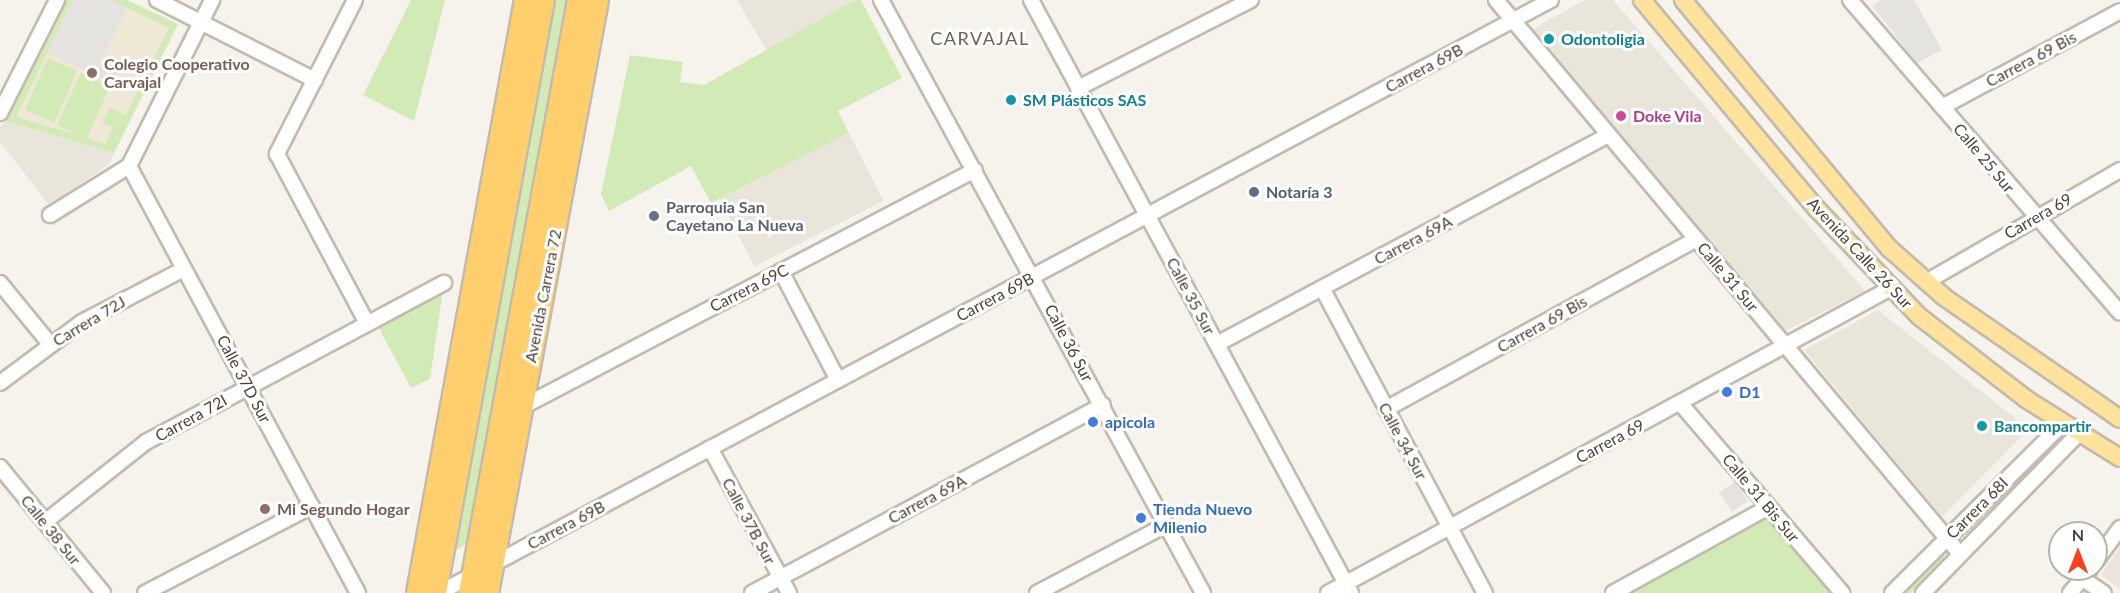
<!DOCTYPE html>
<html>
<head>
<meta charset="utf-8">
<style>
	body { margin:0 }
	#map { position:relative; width:2120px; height:593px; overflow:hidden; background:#f6f3ec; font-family:Lato,sans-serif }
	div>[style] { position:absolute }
	.residential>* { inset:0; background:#eae5da; transform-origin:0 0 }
	.education>* { inset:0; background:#efe8d6 }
	.green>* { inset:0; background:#d2eab5; transform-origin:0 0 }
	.parking>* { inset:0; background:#e5e3e0; transform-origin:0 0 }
	.roads { filter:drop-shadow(2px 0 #c2bbae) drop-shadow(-2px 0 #c2bbae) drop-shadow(0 2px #c2bbae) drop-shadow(0 -2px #c2bbae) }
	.minor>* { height:14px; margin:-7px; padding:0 7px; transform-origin:7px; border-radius:7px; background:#fff }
	.major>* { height:16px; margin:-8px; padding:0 8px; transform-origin:8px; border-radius:8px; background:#ffe39c }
	.highway>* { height:20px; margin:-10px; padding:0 10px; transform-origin:10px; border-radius:10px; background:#ffcf6e }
	.dots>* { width:16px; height:16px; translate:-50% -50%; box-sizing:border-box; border:3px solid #fff; border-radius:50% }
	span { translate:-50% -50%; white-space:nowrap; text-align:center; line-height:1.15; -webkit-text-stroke:6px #fff; paint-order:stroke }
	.culture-label { font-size:16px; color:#0d838f; font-weight:700 }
	.left { translate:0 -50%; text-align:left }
	.street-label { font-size:16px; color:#4b4439 }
	.education-label { font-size:16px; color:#785e54; font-weight:700 }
	.hotel-label { font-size:16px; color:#b23c85; font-weight:700 }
	.service-label { font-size:16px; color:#4e5e75; font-weight:700 }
	.worship-label { font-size:16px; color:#5b616d; font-weight:700 }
	.shop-label { font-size:16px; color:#366cbe; font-weight:700 }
	.neighbourhood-label { font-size:18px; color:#6e6250; letter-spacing:1.5px }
	.north { position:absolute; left:2048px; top:521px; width:60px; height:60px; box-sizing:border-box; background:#fff; border:2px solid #b7b4b0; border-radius:50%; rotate:0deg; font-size:16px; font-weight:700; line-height:24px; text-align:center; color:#4b4439 }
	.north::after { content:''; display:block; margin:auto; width:21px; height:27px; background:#fc3f1d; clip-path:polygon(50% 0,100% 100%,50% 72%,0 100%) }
</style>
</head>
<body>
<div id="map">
	<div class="residential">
		<i style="clip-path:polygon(737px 0,855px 0,767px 51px)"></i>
		<i style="clip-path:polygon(1585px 0,1613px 0,1865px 291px,1781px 333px,1529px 31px)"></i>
		<i style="clip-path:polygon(6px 121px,114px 153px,110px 163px,50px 206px,0 142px,0 127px)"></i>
		<i style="left:849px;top:133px;width:76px;height:145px;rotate:63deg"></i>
		<i style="clip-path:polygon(1878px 310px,2029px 429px,1942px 517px,1804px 350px)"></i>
		<i style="clip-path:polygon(2120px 547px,2120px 589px,2101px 575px)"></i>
	</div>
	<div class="education">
		<i style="clip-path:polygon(65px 0,127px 0,178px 24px,114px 153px,6px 121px)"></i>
	</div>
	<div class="green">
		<i style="clip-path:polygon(65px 0,73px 0,16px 117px,81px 136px,57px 125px,81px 73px,110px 86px,87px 138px,105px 144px,113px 128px,102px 123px,110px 107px,126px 115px,169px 28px,111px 0,127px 0,178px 24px,114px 153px,6px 121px)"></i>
		<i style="clip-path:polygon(411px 0,445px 0,414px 121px,363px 95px)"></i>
		<i style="clip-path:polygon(550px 0,569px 0,470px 541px,458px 549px,453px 544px)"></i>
		<i style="clip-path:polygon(855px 0,861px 0,902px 78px,838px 111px,849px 133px,711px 203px,691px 166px,609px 211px,601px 194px,630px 55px,683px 62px,680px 82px,704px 85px)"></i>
		<i style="left:48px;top:58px;width:32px;height:57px;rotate:24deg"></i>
		<i style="clip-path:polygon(444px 283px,430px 379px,411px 388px,374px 319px)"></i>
		<i style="left:2043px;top:450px;width:7px;height:114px;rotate:45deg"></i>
		<i style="clip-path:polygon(1767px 517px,1831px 593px,1631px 593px)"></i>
		<i style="clip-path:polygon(1940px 554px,1945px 558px,1911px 593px,1901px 593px)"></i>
	</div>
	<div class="parking">
		<i style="clip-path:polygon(73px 0,111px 0,127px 8px,100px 62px,118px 71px,112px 83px,47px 53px)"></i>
		<i style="clip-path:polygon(1881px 0,1914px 0,1942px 50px,1917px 63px,1872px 6px)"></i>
		<i style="left:1735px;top:482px;width:23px;height:19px;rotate:56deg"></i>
	</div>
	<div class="roads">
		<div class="minor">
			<i style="left:157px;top:0;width:177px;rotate:26.9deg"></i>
			<i style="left:355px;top:0;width:173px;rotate:116.9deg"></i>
			<i style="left:277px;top:154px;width:191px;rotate:62deg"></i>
			<i style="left:881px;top:0;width:675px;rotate:61.5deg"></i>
			<i style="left:1031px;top:0;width:674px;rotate:61.65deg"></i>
			<i style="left:1496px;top:0;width:723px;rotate:50.05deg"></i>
			<i style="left:1850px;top:0;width:413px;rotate:49.2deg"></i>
			<i style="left:1078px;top:88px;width:194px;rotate:-27deg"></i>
			<i style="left:1942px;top:107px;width:202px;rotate:-28.3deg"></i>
			<i style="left:0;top:113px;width:127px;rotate:-63.2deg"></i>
			<i style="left:129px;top:166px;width:485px;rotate:61.8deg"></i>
			<i style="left:50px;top:215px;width:93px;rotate:-31.8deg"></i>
			<i style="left:129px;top:166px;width:186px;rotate:-63.4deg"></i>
			<i style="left:781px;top:271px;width:123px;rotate:62.4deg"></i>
			<i style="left:1926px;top:282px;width:224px;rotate:-30deg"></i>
			<i style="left:0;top:283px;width:79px;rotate:50.7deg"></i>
			<i style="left:1322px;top:288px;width:346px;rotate:61.9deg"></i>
			<i style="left:1217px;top:344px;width:444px;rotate:-28.1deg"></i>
			<i style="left:0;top:383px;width:102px;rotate:-36.6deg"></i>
			<i style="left:82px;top:322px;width:115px;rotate:-27.5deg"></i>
			<i style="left:1680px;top:403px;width:250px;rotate:49.5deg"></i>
			<i style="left:522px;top:407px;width:511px;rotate:-27.62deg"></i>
			<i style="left:1386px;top:409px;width:354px;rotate:-28.7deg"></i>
			<i style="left:710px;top:448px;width:165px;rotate:61.4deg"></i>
			<i style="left:0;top:467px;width:163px;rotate:50.7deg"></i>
			<i style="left:45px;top:522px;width:129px;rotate:-38.4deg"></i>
			<i style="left:146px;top:442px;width:338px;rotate:-28.1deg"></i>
			<i style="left:2096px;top:561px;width:41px;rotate:-54deg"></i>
			<i style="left:2083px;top:579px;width:25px;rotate:34deg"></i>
			<i style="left:145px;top:593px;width:188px;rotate:-27.5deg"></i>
			<i style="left:439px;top:593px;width:1260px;rotate:-28.07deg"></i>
			<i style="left:752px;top:593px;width:398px;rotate:-28.2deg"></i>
			<i style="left:1037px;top:593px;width:146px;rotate:-27.8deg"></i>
			<i style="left:1328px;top:593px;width:640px;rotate:-28.45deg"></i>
			<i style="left:1613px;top:593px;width:178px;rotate:-28.9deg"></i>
			<i style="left:1892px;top:593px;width:241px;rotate:-44.8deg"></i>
			<i style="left:1923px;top:593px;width:223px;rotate:-45.7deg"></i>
			<i style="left:2070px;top:593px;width:31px;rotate:-50deg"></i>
		</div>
		<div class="major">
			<i style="left:1642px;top:0;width:273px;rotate:50.1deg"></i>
			<i style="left:1817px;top:209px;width:149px;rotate:46.4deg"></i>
			<i style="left:1920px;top:317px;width:134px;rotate:37.7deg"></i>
			<i style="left:2026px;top:399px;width:111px;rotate:32.1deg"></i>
			<i style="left:1683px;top:0;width:324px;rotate:50.3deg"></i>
			<i style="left:1890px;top:249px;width:72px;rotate:41.6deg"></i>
			<i style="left:1944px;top:297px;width:214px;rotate:34.7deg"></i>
		</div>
		<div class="highway">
			<i style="left:417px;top:593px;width:603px;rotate:-79.68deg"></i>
			<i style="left:436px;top:593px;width:603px;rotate:-79.68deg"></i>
			<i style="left:469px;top:593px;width:603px;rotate:-79.58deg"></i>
			<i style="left:488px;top:593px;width:603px;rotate:-79.49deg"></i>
		</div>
	</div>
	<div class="dots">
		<i style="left:1549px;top:39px;background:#0f9aa8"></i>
		<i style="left:92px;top:73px;background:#8d6e63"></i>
		<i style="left:1011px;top:100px;background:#0f9aa8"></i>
		<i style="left:1621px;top:116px;background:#d1479c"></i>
		<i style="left:1254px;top:192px;background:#5c6f8a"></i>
		<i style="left:654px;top:216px;background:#6b7280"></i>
		<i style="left:1727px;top:392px;background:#3f7fe0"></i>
		<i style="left:1093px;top:422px;background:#3f7fe0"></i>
		<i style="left:1982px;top:426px;background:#0f9aa8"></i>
		<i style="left:265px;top:509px;background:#8d6e63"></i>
		<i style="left:1141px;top:518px;background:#3f7fe0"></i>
	</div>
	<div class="culture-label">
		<span class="left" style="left:1561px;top:39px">Odontoligia</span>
		<span class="left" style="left:1023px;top:100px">SM Plásticos SAS</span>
		<span class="left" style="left:1994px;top:426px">Bancompartir</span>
	</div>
	<div class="street-label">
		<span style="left:2031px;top:59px;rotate:-28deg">Carrera 69 Bis</span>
		<span style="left:1424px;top:68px;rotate:-28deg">Carrera 69B</span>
		<span style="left:1984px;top:158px;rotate:50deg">Calle 25 Sur</span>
		<span style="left:2038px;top:216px;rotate:-30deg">Carrera 69</span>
		<span style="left:1413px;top:240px;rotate:-28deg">Carrera 69A</span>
		<span style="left:1860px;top:253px;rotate:47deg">Avenida Calle 26 Sur</span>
		<span style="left:1728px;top:277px;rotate:50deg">Calle 31 Sur</span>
		<span style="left:749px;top:288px;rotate:-27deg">Carrera 69C</span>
		<span style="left:543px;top:296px;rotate:-79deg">Avenida Carrera 72</span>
		<span style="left:1191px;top:296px;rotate:62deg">Calle 35 Sur</span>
		<span style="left:995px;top:297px;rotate:-28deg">Carrera 69B</span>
		<span style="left:89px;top:321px;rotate:-31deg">Carrera 72J</span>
		<span style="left:1542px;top:324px;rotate:-29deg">Carrera 69 Bis</span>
		<span style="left:1069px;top:343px;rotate:62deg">Calle 36 Sur</span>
		<span style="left:244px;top:379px;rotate:62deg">Calle 37D Sur</span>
		<span style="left:191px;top:418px;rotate:-29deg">Carrera 72I</span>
		<span style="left:1403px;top:441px;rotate:62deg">Calle 34 Sur</span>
		<span style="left:1610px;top:441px;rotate:-28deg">Carrera 69</span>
		<span style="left:1761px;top:498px;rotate:50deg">Calle 31 Bis Sur</span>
		<span style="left:927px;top:499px;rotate:-28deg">Carrera 69A</span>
		<span style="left:1977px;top:508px;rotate:-45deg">Carrera 68I</span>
		<span style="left:749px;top:521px;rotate:62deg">Calle 37B Sur</span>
		<span style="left:566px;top:525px;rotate:-28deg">Carrera 69B</span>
		<span style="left:51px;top:530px;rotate:51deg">Calle 38 Sur</span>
	</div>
	<div class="education-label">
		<span class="left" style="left:104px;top:73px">Colegio Cooperativo<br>Carvajal</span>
		<span class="left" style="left:277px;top:509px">Mi Segundo Hogar</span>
	</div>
	<div class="hotel-label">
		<span class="left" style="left:1633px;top:116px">Doke Vila</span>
	</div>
	<div class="service-label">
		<span class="left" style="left:1266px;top:192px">Notaría 3</span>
	</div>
	<div class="worship-label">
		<span class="left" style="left:666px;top:216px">Parroquia San<br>Cayetano La Nueva</span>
	</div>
	<div class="shop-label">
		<span class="left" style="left:1739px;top:392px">D1</span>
		<span class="left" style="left:1105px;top:422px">apicola</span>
		<span class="left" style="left:1153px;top:518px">Tienda Nuevo<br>Milenio</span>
	</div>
	<div class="neighbourhood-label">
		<span style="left:980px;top:38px">CARVAJAL</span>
	</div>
	<div class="north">N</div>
</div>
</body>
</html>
